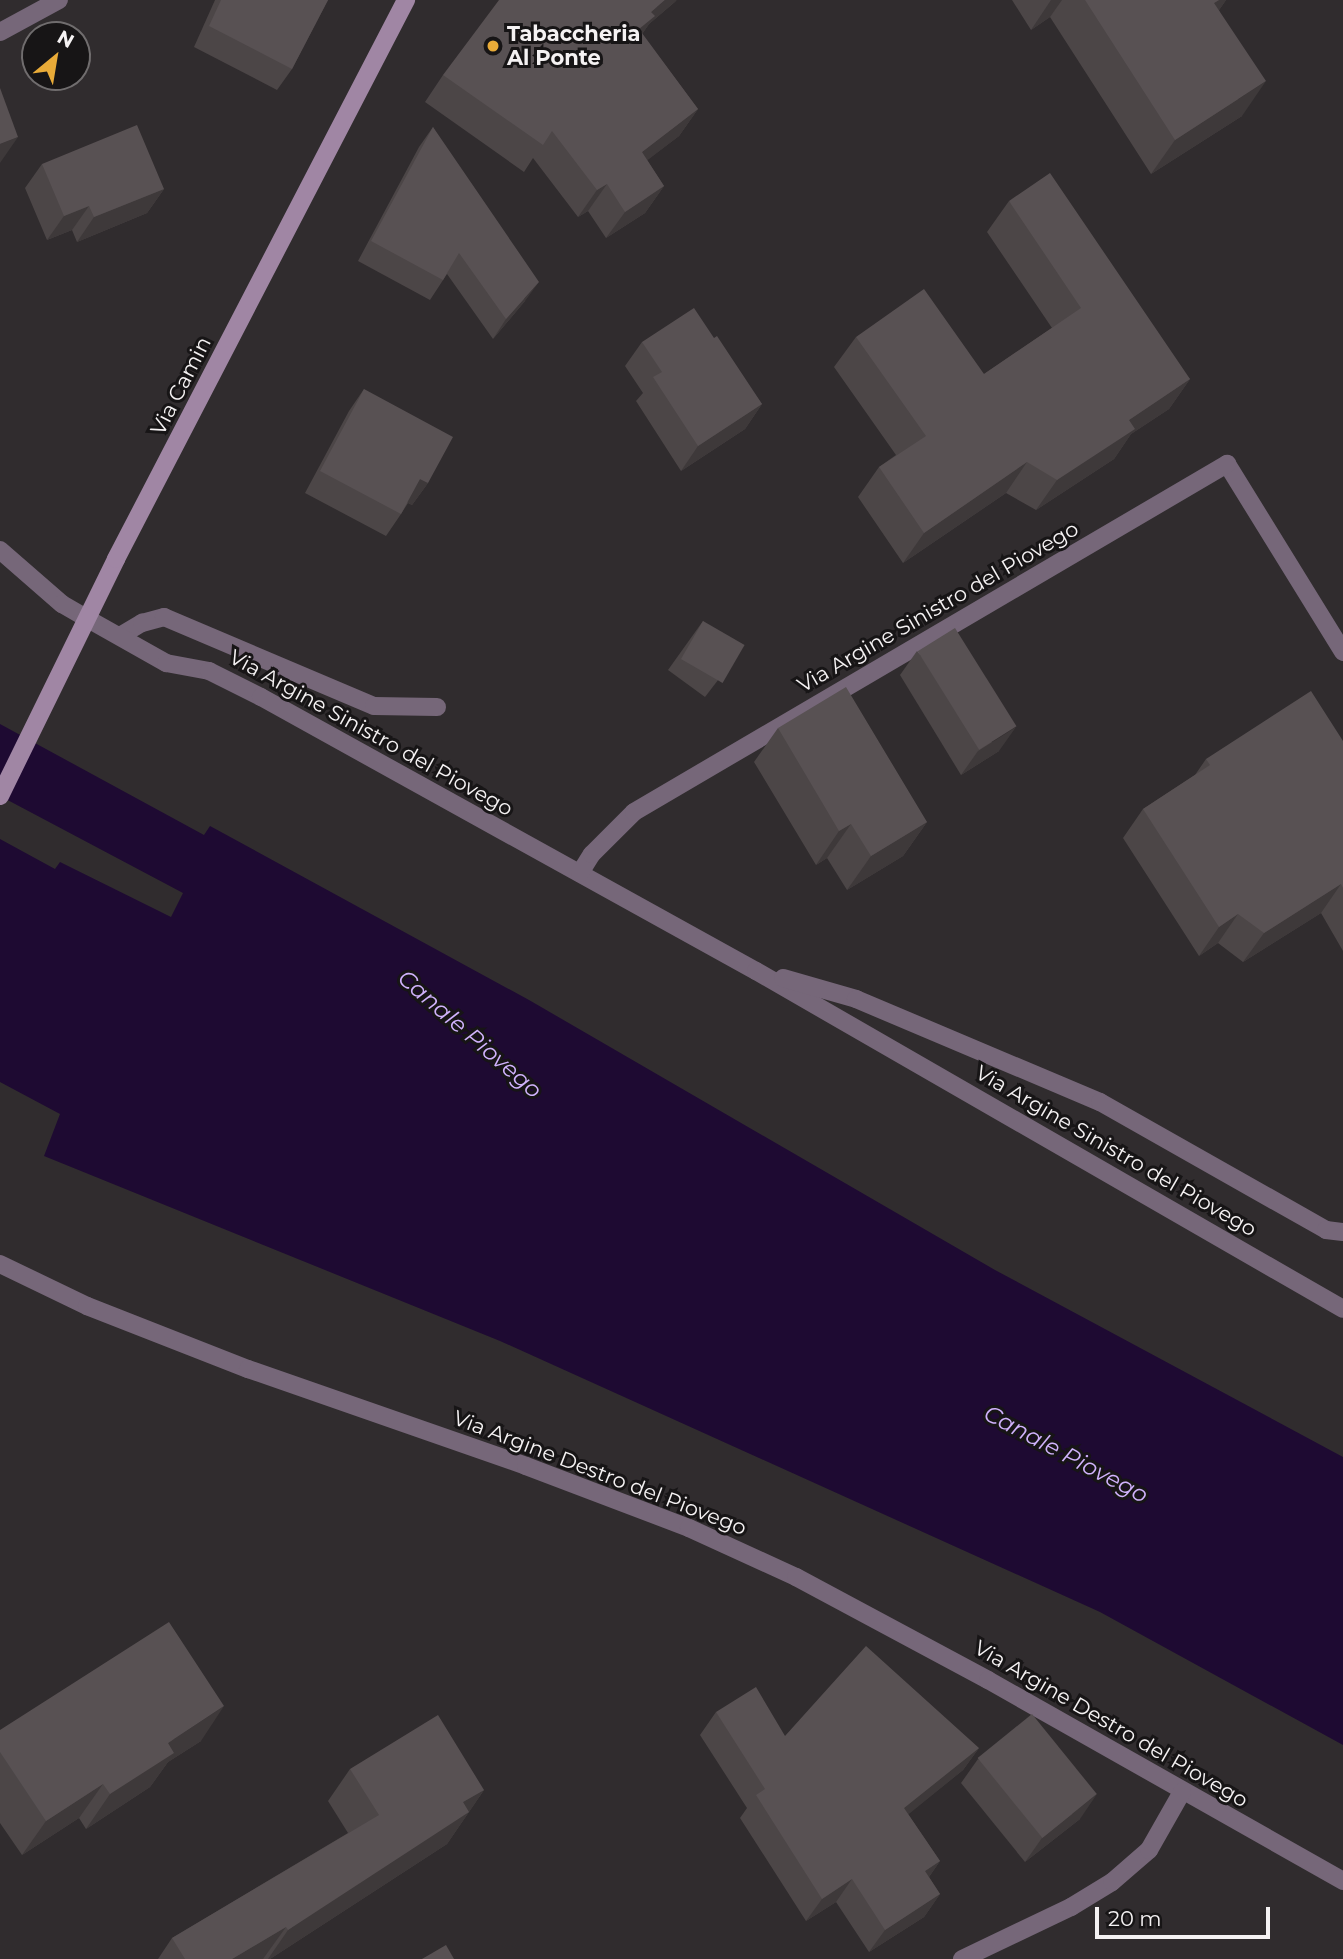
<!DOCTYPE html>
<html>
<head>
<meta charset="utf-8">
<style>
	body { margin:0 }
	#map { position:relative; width:1343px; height:1959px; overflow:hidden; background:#302c2e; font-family:Montserrat,sans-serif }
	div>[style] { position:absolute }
	.water>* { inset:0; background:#1e0a32 }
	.lane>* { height:18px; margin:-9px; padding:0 9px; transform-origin:9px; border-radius:9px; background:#766779 }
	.street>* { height:18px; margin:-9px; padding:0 9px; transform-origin:9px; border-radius:9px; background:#766779 }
	.secondary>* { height:18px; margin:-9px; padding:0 9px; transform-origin:9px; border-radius:9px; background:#a086a4 }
	.wall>* { inset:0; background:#4c4647 }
	.shaded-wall>* { inset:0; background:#3e393a }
	.building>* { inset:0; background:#585153; transform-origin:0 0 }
	.dots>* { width:19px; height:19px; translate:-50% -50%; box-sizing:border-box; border:4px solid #171516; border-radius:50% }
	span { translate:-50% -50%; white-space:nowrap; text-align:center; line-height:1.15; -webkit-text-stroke:6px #171516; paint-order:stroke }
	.poi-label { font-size:21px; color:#f5f2f3; font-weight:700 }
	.left { translate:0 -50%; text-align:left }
	.street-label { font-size:21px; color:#f5f2f3 }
	.water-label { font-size:23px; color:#d0b2fc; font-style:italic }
	.north { position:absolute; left:21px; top:21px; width:70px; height:70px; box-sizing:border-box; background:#171516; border:2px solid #706d6e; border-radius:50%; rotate:30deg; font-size:19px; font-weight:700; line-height:28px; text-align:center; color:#f5f2f3 }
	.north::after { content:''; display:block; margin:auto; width:24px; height:32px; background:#e9ab38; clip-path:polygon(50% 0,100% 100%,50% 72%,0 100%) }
	.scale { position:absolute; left:1095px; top:1907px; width:175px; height:32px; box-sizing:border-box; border:4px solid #f5f2f3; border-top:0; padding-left:9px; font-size:21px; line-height:24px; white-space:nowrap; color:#f5f2f3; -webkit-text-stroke:5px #171516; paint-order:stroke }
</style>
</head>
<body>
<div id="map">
	<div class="water">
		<i style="clip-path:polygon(0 724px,204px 835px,210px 826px,529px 1000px,995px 1270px,1343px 1457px,1343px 1745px,1100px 1612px,500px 1341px,44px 1156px,60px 1114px,0 1082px,0 839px,55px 869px,60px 862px,171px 917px,183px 893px,0 796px)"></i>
	</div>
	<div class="lane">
		<i style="left:1227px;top:464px;width:221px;rotate:58.3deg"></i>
		<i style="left:120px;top:636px;width:26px;rotate:-31deg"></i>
		<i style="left:142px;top:623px;width:23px;rotate:-15deg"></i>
		<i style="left:164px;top:617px;width:228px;rotate:23deg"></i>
		<i style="left:374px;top:706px;width:63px;rotate:0.9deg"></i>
	</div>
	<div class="street">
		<i style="left:0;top:32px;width:67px;rotate:-28.5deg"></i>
		<i style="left:0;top:550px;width:82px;rotate:41.1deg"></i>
		<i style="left:62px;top:604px;width:30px;rotate:30deg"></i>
		<i style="left:88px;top:619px;width:90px;rotate:29.4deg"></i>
		<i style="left:166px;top:663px;width:44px;rotate:10.5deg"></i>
		<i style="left:209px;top:671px;width:58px;rotate:26.6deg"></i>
		<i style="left:261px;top:697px;width:566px;rotate:28.97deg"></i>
		<i style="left:756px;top:971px;width:677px;rotate:29.93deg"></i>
		<i style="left:580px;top:873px;width:22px;rotate:-58deg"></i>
		<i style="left:592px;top:854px;width:59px;rotate:-45deg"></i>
		<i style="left:634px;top:812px;width:688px;rotate:-30.41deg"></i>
		<i style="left:783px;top:978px;width:76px;rotate:16deg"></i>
		<i style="left:856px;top:999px;width:265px;rotate:22.9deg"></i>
		<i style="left:1100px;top:1102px;width:260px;rotate:29.5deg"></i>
		<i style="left:1326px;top:1230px;width:17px;rotate:7deg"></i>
		<i style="left:0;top:1264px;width:97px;rotate:25.8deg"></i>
		<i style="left:87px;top:1306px;width:173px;rotate:21.4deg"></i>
		<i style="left:248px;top:1369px;width:294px;rotate:19.2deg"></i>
		<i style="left:526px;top:1466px;width:174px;rotate:20.8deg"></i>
		<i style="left:689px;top:1528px;width:118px;rotate:24.6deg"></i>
		<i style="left:796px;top:1577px;width:218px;rotate:28.2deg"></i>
		<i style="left:988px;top:1680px;width:408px;rotate:29.5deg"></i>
		<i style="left:962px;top:1959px;width:121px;rotate:-25.5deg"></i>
		<i style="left:1071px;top:1907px;width:48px;rotate:-31.4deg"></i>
		<i style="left:1112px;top:1882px;width:49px;rotate:-40.9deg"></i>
		<i style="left:1149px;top:1850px;width:67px;rotate:-60.4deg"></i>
	</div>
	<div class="secondary">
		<i style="left:0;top:796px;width:264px;rotate:-63.9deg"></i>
		<i style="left:116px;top:559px;width:630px;rotate:-62.58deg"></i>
	</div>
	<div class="wall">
		<i style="clip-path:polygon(215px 0,328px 0,292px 69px,277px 90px,194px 47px)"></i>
		<i style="clip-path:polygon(1012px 0,1226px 0,1219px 10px,1242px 116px,1151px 174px,1050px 17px,1031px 30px)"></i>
		<i style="clip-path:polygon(676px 1px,649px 24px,642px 34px,698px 109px,679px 136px,647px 160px,664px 186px,645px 213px,606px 238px,588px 211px,578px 217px,533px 158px,524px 172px,425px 102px,443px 75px)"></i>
		<i style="clip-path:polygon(433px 127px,525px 301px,493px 339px,447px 274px,430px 300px,358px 261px,419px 147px)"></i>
		<i style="clip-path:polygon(42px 164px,164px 189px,147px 213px,77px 242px,72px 230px,47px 240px,25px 188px)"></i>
		<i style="clip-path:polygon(1009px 201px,1190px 379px,1169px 409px,1131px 434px,1114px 459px,1036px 510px,1006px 493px,903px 563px,858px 497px,879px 467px,896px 455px,834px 367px,856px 337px,984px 374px,1052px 328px,987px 232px)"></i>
		<i style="clip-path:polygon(714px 338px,762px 404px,745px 429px,681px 471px,636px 401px,643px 393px,625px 366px,642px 342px)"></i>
		<i style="clip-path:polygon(364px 389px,428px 483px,412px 505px,408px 503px,401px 514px,386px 536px,305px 493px,349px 411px)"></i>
		<i style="clip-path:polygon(703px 621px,735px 658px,705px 697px,668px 670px)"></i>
		<i style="clip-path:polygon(917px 651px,999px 751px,961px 775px,900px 675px)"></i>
		<i style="clip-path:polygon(778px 728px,927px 822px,903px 856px,847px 890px,827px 858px,816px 865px,754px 762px)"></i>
		<i style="clip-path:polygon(1343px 741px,1343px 951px,1321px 913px,1243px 962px,1218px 943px,1199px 956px,1123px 838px,1143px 809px,1195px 775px,1206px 759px)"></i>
		<i style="clip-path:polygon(716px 1712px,785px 1736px,979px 1748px,963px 1770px,908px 1814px,940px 1861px,929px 1877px,940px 1894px,924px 1917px,869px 1952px,836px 1902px,806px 1921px,740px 1818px,747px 1808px,700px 1735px)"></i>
		<i style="clip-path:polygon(0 1730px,201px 1741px,168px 1762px,150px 1787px,86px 1829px,79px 1818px,22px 1855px,0 1823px)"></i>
		<i style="clip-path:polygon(978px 1759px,1080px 1819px,1025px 1862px,961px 1783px)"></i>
		<i style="clip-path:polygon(350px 1769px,484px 1790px,447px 1844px,270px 1959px,158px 1959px,172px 1938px,348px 1833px,328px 1801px)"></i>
	</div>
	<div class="shaded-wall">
		<i style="clip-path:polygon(665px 0,677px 0,649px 24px,636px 43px,620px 56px,651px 12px)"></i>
		<i style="clip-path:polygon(1051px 0,1062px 0,1050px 17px,1031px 30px)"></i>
		<i style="clip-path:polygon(1219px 0,1226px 0,1208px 26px,1214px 3px)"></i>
		<i style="clip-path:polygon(1266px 81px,1242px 116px,1151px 174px,1175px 140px)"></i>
		<i style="clip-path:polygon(698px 109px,679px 136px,623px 179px,642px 152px)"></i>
		<i style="clip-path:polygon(18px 137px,0 163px,0 144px)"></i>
		<i style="clip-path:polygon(607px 184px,588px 211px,578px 217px,597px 190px)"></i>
		<i style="clip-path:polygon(664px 186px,645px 213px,606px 238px,625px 212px)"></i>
		<i style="clip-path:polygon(164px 189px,147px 213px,77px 242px,94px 217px)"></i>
		<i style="clip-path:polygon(89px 206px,72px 230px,47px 240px,64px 216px)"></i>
		<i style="clip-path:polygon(539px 282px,525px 301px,493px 339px,506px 319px)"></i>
		<i style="clip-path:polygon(1190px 379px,1169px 409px,1131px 434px,1114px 459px,1036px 510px,1057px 480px,1129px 420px)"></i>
		<i style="clip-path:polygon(762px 404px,745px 429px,681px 471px,698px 446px)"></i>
		<i style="clip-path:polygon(1027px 462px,1006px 493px,903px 563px,924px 533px)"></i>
		<i style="clip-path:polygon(420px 479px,428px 483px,412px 505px,405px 501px)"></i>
		<i style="clip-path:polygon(1016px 727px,999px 751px,961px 775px,978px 751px)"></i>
		<i style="clip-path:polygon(927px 822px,903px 856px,847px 890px,871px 856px)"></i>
		<i style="clip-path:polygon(851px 824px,827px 858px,816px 865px,839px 831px)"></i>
		<i style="clip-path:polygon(1341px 884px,1321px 913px,1243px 962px,1264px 933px)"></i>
		<i style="clip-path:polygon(1238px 914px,1218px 943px,1199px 956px,1219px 927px)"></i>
		<i style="clip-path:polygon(224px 1706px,201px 1741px,168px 1762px,150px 1787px,86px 1829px,110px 1794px,168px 1743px)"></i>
		<i style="clip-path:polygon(979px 1748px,963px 1770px,888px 1831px,904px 1808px)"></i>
		<i style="clip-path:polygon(103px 1784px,79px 1818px,22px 1855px,46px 1821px)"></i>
		<i style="clip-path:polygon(484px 1790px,447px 1844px,270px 1959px,268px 1959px,288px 1930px,463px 1802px)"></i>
		<i style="clip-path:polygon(1097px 1794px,1080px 1819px,1025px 1862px,1042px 1838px)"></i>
		<i style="clip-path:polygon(940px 1861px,924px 1884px,925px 1871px)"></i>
		<i style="clip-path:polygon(852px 1879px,836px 1902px,806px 1921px,822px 1899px)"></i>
		<i style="clip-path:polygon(940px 1894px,924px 1917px,869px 1952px,885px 1930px)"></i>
		<i style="clip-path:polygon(286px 1927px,263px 1959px,232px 1959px)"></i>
	</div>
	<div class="building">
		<i style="clip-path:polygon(221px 0,328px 0,292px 69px,209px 26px)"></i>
		<i style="clip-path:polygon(499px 0,665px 0,651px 12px,655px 16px,639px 29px,698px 109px,642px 152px,664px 186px,625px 212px,607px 184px,597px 190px,552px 131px,543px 145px,443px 75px)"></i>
		<i style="clip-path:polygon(1085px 0,1219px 0,1214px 3px,1266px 81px,1175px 140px)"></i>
		<i style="clip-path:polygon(0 88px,18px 137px,0 144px)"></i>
		<i style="clip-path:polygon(137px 125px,164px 189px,94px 217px,89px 206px,64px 216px,42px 164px)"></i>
		<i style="clip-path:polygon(433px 127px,539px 282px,506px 319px,459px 253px,443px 280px,371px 241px)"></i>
		<i style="clip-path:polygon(1050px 173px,1190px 379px,1129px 420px,1135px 429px,1057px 480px,1027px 462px,924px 533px,879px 467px,926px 436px,856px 337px,924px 289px,984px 374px,1081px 308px,1009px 201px)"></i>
		<i style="clip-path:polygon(694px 308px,714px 338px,717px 336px,762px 404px,698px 446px,653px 377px,662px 372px,642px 342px)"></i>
		<i style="clip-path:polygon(364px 389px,453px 437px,428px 483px,420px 479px,401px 514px,320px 471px)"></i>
		<i style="left:703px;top:621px;width:48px;height:44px;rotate:30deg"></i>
		<i style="left:955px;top:628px;width:116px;height:44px;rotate:58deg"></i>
		<i style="clip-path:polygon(846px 687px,927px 822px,871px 856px,851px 824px,839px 831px,778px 728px)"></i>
		<i style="clip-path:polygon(1311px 691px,1343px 741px,1343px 888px,1341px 884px,1264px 933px,1238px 914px,1219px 927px,1143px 809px,1210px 765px,1206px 759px)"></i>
		<i style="clip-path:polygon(169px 1622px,224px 1706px,168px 1743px,174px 1753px,110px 1794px,103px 1784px,46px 1821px,0 1752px,0 1730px)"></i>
		<i style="clip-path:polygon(866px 1646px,979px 1748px,904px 1808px,940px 1861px,925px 1871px,940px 1894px,885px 1930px,852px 1879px,822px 1899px,756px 1795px,765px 1789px,716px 1712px,756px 1687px,785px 1736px)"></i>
		<i style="left:1032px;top:1714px;width:103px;height:70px;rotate:51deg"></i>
		<i style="clip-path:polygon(438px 1715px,484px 1790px,463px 1802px,469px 1812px,288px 1930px,286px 1927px,232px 1959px,185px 1959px,172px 1938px,379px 1815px,350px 1769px)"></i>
		<i style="clip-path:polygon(446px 1945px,454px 1959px,422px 1959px)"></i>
	</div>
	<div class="dots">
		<i style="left:493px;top:46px;background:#e9ab38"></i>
	</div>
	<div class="poi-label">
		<span class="left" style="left:507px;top:46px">Tabaccheria<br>Al Ponte</span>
	</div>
	<div class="street-label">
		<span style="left:181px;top:386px;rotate:-63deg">Via Camin</span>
		<span style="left:938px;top:607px;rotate:-30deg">Via Argine Sinistro del Piovego</span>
		<span style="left:371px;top:733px;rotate:29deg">Via Argine Sinistro del Piovego</span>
		<span style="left:1116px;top:1151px;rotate:30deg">Via Argine Sinistro del Piovego</span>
		<span style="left:600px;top:1473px;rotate:21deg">Via Argine Destro del Piovego</span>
		<span style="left:1111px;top:1724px;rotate:30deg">Via Argine Destro del Piovego</span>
	</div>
	<div class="water-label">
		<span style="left:470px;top:1034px;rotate:41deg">Canale Piovego</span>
		<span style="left:1066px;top:1454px;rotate:28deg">Canale Piovego</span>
	</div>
	<div class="north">N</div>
	<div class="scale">20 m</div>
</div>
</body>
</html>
